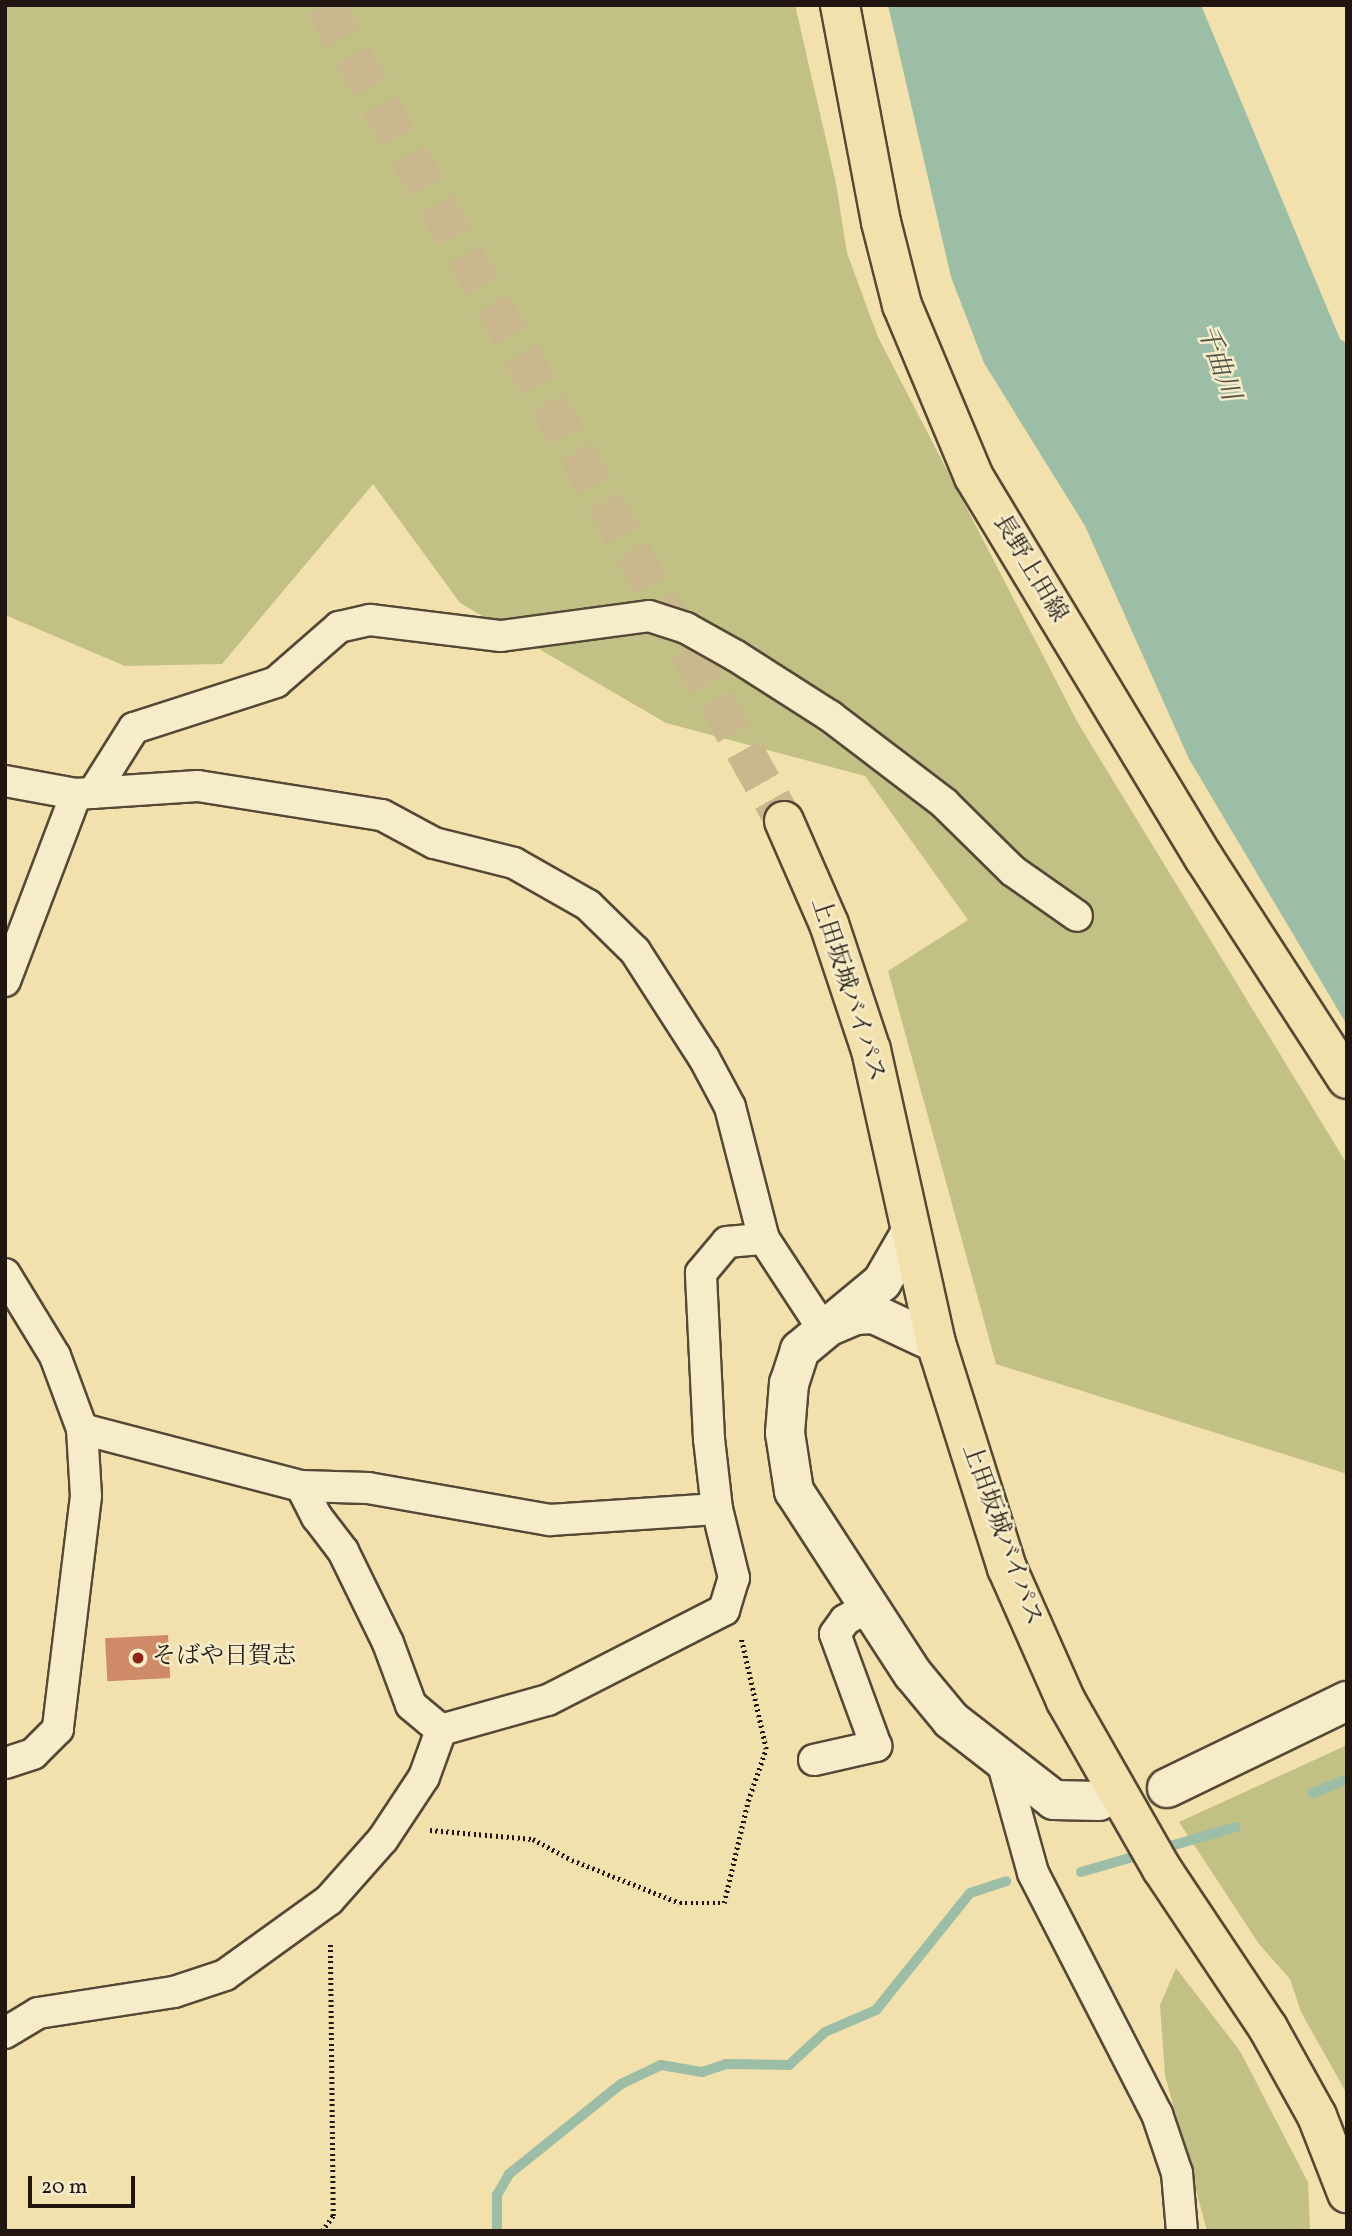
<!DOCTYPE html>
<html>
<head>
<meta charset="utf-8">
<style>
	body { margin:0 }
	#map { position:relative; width:1352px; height:2236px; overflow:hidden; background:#f3e1ad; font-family:Vollkorn,"Noto Serif JP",serif }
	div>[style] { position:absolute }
	.green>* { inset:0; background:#c2c185 }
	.water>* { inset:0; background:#9cbea7 }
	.stream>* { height:10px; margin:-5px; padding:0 5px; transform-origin:5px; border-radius:5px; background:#9cbea7 }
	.building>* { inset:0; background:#cf8a68; transform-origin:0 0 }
	.highway-tunnel>* { height:38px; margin-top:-19px; transform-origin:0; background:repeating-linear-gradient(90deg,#c9b88d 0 38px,transparent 0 57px) }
	.path>* { height:4.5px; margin-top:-2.25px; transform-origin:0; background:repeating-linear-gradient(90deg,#20160f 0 2px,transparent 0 5.5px) }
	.roads { filter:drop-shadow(2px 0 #554936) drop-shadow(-2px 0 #554936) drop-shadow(0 2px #554936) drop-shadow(0 -2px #554936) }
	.street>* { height:30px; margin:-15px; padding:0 15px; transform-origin:15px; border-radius:15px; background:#f7ecca }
	.secondary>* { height:38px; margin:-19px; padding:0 19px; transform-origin:19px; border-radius:19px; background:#f7ecca }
	.primary>* { height:38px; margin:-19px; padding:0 19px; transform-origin:19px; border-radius:19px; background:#f3e1ad }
	.highway>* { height:38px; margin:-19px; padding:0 19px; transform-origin:19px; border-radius:19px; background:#f3e1ad }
	.dots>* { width:19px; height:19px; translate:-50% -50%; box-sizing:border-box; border:4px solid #f7ecca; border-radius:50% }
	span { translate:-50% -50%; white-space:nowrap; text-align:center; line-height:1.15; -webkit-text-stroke:5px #f7ecca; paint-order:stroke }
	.street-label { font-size:24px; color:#20160f }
	.poi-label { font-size:24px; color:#20160f }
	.left { translate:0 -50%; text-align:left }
	.water-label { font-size:26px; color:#4b5144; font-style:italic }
	.frame { position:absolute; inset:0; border:7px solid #20160f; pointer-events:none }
	.scale { position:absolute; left:28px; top:2176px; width:107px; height:32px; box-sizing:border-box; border:4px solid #20160f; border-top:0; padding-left:9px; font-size:21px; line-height:24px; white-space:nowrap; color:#20160f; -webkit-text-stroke:5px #f7ecca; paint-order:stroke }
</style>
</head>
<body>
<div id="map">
	<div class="green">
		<i style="clip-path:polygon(5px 5px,795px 5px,836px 183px,847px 253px,878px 337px,1078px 723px,1347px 1164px,1347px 1474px,996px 1364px,888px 971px,968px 920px,865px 776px,666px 723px,460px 603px,373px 484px,222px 664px,125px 666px,5px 615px)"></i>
		<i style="clip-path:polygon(1347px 1745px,1347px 2094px,1301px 2012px,1290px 1979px,1259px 1944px,1179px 1822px)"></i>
		<i style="clip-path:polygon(1176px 1968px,1240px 2051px,1308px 2182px,1310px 2231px,1207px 2231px,1165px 2075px,1160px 2005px)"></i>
	</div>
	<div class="water">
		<i style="clip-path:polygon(888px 5px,1201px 5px,1340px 339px,1347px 344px,1347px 1025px,1189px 759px,1085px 526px,984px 363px,951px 277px)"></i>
	</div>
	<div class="stream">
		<i style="left:1313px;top:1793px;width:37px;rotate:-22deg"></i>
		<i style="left:1081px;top:1872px;width:161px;rotate:-16.2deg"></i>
		<i style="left:497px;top:2231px;width:36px;rotate:-90deg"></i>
		<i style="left:497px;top:2195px;width:24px;rotate:-60deg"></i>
		<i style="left:509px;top:2174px;width:144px;rotate:-38.8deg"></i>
		<i style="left:621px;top:2084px;width:44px;rotate:-25.4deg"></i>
		<i style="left:661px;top:2065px;width:42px;rotate:9.7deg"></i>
		<i style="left:702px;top:2072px;width:25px;rotate:-18deg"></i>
		<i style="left:726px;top:2064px;width:63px;rotate:0.9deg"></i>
		<i style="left:789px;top:2065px;width:49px;rotate:-42.5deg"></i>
		<i style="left:825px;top:2032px;width:56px;rotate:-23.3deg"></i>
		<i style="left:876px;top:2010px;width:150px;rotate:-51.2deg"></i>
		<i style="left:970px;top:1893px;width:38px;rotate:-18deg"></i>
	</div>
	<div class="building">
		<i style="left:168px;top:1635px;width:43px;height:63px;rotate:87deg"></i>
	</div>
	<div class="highway-tunnel">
		<i style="left:324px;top:5px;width:937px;rotate:60.59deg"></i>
	</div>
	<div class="path">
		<i style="left:430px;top:1830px;width:103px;rotate:5deg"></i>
		<i style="left:533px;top:1839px;width:44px;rotate:28.3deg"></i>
		<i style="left:572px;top:1860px;width:116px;rotate:21.7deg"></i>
		<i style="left:680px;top:1903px;width:44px"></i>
		<i style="left:724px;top:1903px;width:105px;rotate:-76.8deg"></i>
		<i style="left:748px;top:1801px;width:55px;rotate:-70.9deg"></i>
		<i style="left:766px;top:1749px;width:114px;rotate:-102.7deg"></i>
		<i style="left:322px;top:2231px;width:19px;rotate:-54deg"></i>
		<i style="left:333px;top:2216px;width:275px;rotate:-90.6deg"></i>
	</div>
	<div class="roads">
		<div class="street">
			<i style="left:5px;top:781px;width:72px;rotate:10.4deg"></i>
			<i style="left:76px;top:794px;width:122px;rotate:-3.8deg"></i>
			<i style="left:198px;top:786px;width:186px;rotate:9deg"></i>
			<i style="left:382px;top:815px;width:59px;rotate:28.3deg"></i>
			<i style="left:434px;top:843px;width:82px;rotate:14deg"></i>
			<i style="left:514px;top:863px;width:85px;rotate:29.6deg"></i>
			<i style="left:588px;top:905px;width:66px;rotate:44.4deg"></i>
			<i style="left:635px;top:951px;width:127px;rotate:57.2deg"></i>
			<i style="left:704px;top:1058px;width:55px;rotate:62deg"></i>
			<i style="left:730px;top:1107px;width:136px;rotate:75.6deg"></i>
			<i style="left:764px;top:1239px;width:108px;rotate:56.8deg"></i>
			<i style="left:93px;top:793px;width:77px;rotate:-57.8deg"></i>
			<i style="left:134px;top:728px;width:149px;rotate:-17.9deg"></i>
			<i style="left:276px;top:682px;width:84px;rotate:-41.1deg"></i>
			<i style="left:339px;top:627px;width:32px;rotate:-13deg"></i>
			<i style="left:370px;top:620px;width:132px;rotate:7deg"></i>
			<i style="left:501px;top:636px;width:149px;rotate:-7.7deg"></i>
			<i style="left:649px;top:616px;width:39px;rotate:18deg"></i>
			<i style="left:686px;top:628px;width:57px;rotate:29.2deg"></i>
			<i style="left:736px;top:656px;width:112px;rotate:32.6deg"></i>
			<i style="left:830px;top:716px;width:143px;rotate:37.3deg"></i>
			<i style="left:944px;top:803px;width:97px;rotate:44.6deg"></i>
			<i style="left:1013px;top:871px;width:78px;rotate:35.1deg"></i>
			<i style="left:5px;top:981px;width:200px;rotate:-69.2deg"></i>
			<i style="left:5px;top:1274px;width:96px;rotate:58.6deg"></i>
			<i style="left:55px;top:1356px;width:78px;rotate:69.7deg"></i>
			<i style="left:82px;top:1429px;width:67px;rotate:86.6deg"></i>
			<i style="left:86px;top:1496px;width:235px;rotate:96.9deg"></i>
			<i style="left:58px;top:1729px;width:35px;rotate:135deg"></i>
			<i style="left:33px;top:1754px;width:29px;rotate:162deg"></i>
			<i style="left:82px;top:1429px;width:226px;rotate:14.6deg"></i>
			<i style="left:301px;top:1486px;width:67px;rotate:1.7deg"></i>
			<i style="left:368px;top:1488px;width:185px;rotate:10deg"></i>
			<i style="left:550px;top:1520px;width:167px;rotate:-3.8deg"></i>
			<i style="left:301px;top:1486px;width:35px;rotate:63deg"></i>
			<i style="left:317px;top:1517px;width:43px;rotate:52.6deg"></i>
			<i style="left:343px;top:1551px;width:102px;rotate:63.9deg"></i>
			<i style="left:388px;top:1643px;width:66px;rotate:69.6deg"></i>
			<i style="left:411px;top:1705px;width:39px;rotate:40deg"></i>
			<i style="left:814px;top:1760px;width:64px;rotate:-12.7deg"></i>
			<i style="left:876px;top:1746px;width:119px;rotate:-110.1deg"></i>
			<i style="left:835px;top:1634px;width:17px;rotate:-54deg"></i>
			<i style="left:845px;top:1620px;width:29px;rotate:-29deg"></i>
			<i style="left:1002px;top:1761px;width:116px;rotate:74.5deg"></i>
			<i style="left:1033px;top:1873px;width:271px;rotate:62.8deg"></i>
			<i style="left:1157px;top:2114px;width:62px;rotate:71.3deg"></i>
			<i style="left:1177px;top:2173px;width:58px;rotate:85.1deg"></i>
			<i style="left:5px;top:2033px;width:39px;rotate:-31deg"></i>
			<i style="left:38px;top:2013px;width:138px;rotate:-8.8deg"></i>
			<i style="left:174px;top:1992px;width:54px;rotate:-18.4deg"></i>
			<i style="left:225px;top:1975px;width:128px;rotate:-35.8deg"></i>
			<i style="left:329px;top:1900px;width:81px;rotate:-48.5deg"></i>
			<i style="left:383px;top:1839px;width:74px;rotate:-56.5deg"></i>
			<i style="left:424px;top:1777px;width:50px;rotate:-70.1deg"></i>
			<i style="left:441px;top:1730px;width:111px;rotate:-15.7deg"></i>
			<i style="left:548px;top:1700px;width:198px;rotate:-27.1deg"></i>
			<i style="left:724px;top:1610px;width:34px;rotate:-73deg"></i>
			<i style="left:734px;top:1578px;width:71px;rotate:-103.8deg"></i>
			<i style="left:717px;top:1509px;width:70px;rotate:-96.5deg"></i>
			<i style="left:709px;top:1439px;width:166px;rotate:-92.8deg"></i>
			<i style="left:701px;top:1273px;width:40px;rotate:-50deg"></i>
			<i style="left:727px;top:1242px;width:37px;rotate:-5deg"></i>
		</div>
		<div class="secondary">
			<i style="left:911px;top:1232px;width:58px;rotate:120.1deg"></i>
			<i style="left:882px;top:1282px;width:107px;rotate:140.3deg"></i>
			<i style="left:800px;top:1350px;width:35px;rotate:108deg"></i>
			<i style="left:789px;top:1383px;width:50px;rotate:94.6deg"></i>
			<i style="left:785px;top:1433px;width:59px;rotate:81.2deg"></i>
			<i style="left:794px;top:1491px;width:218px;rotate:57deg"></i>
			<i style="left:913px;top:1674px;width:60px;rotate:50.4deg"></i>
			<i style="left:951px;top:1720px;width:130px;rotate:37.8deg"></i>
			<i style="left:1054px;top:1800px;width:45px;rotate:1.3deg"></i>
			<i style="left:832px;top:1325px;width:25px;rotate:-23deg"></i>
			<i style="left:855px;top:1315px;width:19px;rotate:-3deg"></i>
			<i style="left:874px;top:1314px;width:68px;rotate:25.1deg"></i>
			<i style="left:1167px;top:1788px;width:200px;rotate:-25.8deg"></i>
		</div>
		<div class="primary">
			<i style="left:840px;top:5px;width:221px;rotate:79.3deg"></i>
			<i style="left:881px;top:222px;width:86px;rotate:75.8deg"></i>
			<i style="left:902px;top:305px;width:186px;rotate:67.3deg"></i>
			<i style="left:974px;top:477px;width:445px;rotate:58.9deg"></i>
			<i style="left:1204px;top:858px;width:263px;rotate:57.1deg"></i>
		</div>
		<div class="highway">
			<i style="left:784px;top:821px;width:112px;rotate:66.4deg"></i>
			<i style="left:829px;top:924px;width:133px;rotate:71.6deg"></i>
			<i style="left:871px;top:1050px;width:300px;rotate:77.5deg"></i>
			<i style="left:936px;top:1343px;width:236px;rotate:72.5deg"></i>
			<i style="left:1007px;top:1568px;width:145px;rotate:66.1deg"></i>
			<i style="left:1066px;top:1701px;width:193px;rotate:60.3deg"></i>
			<i style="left:1162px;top:1869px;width:191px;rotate:56.3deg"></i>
			<i style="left:1268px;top:2028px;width:101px;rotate:60.9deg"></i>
			<i style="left:1317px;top:2116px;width:83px;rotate:68.7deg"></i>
		</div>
	</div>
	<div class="dots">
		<i style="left:138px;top:1658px;background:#8f2418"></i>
	</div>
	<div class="street-label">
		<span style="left:1029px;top:569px;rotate:59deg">長野上田線</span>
		<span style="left:847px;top:990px;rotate:72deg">上田坂城バイパス</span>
		<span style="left:1001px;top:1535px;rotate:70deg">上田坂城バイパス</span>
	</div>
	<div class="poi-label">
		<span class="left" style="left:152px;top:1658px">そばや日賀志</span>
	</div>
	<div class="water-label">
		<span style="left:1217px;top:363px;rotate:70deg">千曲川</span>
	</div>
	<div class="frame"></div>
	<div class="scale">20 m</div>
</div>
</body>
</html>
